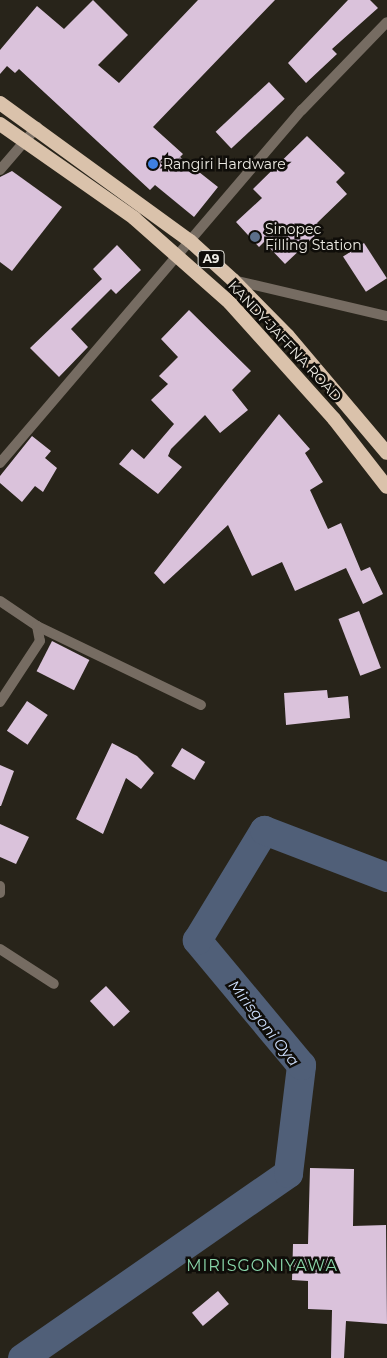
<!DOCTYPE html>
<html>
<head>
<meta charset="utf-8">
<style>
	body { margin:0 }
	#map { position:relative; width:387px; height:1358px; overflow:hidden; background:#28241a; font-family:Montserrat,sans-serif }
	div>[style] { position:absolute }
	.river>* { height:29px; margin:-14.5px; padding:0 14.5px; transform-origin:14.5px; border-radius:14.5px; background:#505f78 }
	.building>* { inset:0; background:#dac2db; transform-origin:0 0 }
	.minor>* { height:10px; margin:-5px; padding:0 5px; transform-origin:5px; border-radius:5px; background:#766c62 }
	.tertiary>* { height:10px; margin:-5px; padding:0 5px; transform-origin:5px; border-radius:5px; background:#766c62 }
	.trunk>* { height:14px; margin:-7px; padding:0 7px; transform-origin:7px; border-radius:7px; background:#dac2ab }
	.dots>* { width:14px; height:14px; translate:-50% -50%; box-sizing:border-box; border:2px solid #0f0d09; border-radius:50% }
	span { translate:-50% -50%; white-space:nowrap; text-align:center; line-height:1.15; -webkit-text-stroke:5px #0f0d09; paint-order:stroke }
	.shield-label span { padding:1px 4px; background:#0f0d09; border:1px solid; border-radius:4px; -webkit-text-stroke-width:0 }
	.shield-label { font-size:12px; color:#edebe4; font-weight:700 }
	.poi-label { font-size:14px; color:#edebe4 }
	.left { translate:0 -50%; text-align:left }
	.street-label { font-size:14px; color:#edebe4 }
	.water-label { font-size:15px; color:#cddefc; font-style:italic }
	.quarter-label { font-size:16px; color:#8ad7aa; letter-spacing:1px }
</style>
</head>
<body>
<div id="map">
	<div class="river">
		<i style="left:22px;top:1358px;width:324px;rotate:-34.8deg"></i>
		<i style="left:288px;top:1173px;width:109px;rotate:-83.1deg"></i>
		<i style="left:301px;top:1065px;width:163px;rotate:-129.8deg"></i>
		<i style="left:197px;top:940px;width:129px;rotate:-58.7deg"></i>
		<i style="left:264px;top:830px;width:132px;rotate:20.9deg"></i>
	</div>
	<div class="building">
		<i style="clip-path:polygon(93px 0,128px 35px,98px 65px,119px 83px,198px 0,275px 0,153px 127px,183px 154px,180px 157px,218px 187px,194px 217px,155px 185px,150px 190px,19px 69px,15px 73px,7px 66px,0 74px,0 50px,37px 6px,64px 29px)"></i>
		<i style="clip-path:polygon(348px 0,370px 0,378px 8px,332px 49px,337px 54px,306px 83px,288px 63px)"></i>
		<i style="left:269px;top:82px;width:23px;height:73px;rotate:47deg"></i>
		<i style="clip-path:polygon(307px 136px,345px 173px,336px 182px,347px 194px,317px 223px,322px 229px,285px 264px,264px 242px,259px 247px,236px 222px,262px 198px,253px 189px)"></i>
		<i style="clip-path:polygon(12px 171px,62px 207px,12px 271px,0 262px,0 177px)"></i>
		<i style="left:364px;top:243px;width:42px;height:25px;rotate:57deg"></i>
		<i style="clip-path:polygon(117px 245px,141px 270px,116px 294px,111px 289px,71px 329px,88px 347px,59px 377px,30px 348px,102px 279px,93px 269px)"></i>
		<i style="clip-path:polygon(189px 310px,251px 371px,232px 390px,248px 410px,220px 433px,205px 415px,171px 449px,168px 456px,182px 467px,158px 494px,119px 464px,132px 449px,144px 459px,174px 424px,151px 400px,168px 384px,159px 376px,178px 357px,161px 339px)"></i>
		<i style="clip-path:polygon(279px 414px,310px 449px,305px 453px,323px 482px,310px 490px,328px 529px,341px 523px,361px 571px,370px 567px,383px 594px,363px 604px,346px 568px,295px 591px,282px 562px,252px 576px,228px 525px,164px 584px,154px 573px)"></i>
		<i style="clip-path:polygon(32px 436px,51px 451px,45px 458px,57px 468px,43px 492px,35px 486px,22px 502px,0 483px,0 476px)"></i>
		<i style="left:359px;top:611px;width:61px;height:22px;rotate:69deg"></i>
		<i style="left:52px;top:641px;width:42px;height:34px;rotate:27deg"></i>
		<i style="clip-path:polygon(327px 690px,328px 698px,348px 696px,350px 718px,286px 725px,284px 693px)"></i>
		<i style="left:27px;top:701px;width:25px;height:36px;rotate:34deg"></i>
		<i style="clip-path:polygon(112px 743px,137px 756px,154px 773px,141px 789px,126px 778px,103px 834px,76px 819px)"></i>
		<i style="left:182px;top:748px;width:27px;height:21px;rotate:31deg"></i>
		<i style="clip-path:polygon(0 765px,14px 771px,1px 806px,0 806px)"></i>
		<i style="clip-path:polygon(0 824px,29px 837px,16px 864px,0 857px)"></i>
		<i style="left:106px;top:986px;width:35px;height:22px;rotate:47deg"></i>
		<i style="clip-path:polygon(310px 1168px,354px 1169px,353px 1226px,386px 1225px,387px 1324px,346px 1321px,344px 1358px,331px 1358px,332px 1310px,308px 1309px,308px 1281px,292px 1280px,293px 1244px,308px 1244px)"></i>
		<i style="left:218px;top:1291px;width:17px;height:34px;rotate:50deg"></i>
	</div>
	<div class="minor">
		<i style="left:0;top:170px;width:57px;rotate:-49.3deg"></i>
		<i style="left:0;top:463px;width:465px;rotate:-49.5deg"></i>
		<i style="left:302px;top:110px;width:122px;rotate:-46deg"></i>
		<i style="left:0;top:601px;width:45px;rotate:34deg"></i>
		<i style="left:37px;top:626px;width:15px;rotate:79deg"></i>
		<i style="left:40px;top:641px;width:73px;rotate:123.3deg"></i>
		<i style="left:37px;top:626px;width:182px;rotate:25.7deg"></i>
		<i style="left:0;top:886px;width:7px;rotate:90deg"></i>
		<i style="left:0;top:949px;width:64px;rotate:32.9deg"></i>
	</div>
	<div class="tertiary">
		<i style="left:233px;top:280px;width:158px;rotate:13.2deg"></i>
	</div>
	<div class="trunk">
		<i style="left:0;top:103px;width:235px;rotate:36deg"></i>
		<i style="left:190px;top:241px;width:58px;rotate:42.2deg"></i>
		<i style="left:233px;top:280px;width:78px;rotate:45.5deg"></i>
		<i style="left:288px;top:336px;width:153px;rotate:49.8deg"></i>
		<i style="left:0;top:124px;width:164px;rotate:35deg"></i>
		<i style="left:134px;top:218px;width:128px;rotate:41.5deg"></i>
		<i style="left:230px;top:303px;width:156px;rotate:48.1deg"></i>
		<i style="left:334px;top:419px;width:86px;rotate:52.1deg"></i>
	</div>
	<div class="dots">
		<i style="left:153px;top:164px;background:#3f7fe0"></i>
		<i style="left:255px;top:237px;background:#5c6f8a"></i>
	</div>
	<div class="shield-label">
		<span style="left:211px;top:259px">A9</span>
	</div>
	<div class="poi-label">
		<span class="left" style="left:163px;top:164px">Rangiri Hardware</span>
		<span class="left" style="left:265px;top:237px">Sinopec<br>Filling Station</span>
	</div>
	<div class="street-label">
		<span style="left:285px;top:341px;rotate:47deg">KANDY-JAFFNA ROAD</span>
	</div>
	<div class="water-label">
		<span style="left:264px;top:1023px;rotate:52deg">Mirisgoni Oya</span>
	</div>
	<div class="quarter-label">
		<span style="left:262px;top:1266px">MIRISGONIYAWA</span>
	</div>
</div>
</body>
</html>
